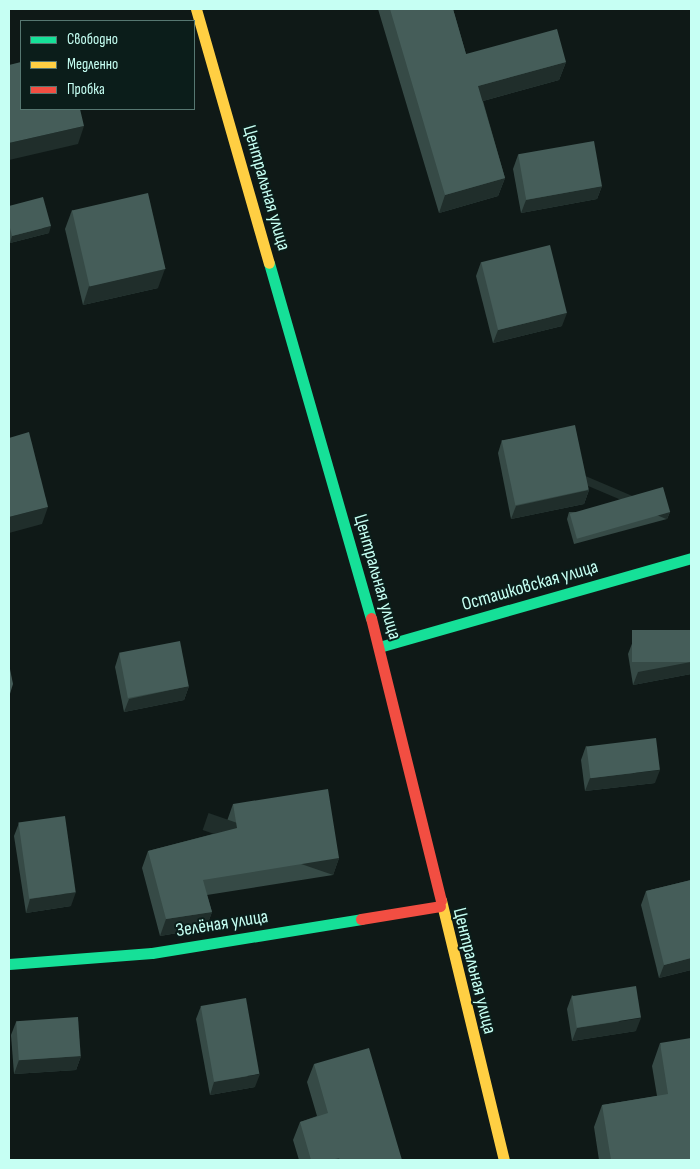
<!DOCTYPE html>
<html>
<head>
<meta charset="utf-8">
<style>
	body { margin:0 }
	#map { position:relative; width:700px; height:1169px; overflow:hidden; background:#0f1917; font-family:"Sofia Sans Condensed",sans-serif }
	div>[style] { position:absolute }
	.fast>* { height:11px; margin:-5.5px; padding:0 5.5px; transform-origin:5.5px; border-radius:5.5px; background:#16e098 }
	.slow>* { height:11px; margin:-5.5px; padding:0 5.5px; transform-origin:5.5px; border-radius:5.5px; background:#ffcf43 }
	.jam>* { height:11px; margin:-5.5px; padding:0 5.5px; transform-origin:5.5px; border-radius:5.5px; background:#f24e42 }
	.wall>* { inset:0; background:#364a46 }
	.shaded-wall>* { inset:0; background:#202e2b; transform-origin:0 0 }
	.building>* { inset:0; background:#455d59; transform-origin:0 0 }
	span { translate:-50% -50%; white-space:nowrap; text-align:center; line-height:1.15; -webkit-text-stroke:4px #0b1d1a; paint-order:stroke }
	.street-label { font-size:19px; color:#c6fff3 }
	.frame { position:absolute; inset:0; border:10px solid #c6fff3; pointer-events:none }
	.legend { position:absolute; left:20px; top:20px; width:175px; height:90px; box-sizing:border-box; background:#0b1d1a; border:1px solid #567771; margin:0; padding:6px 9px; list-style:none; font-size:15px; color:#c6fff3 }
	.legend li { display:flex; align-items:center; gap:10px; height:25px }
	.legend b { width:25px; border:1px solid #567771 }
</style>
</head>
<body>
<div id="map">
	<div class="fast">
		<i style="left:269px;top:263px;width:369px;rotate:74deg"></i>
		<i style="left:379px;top:647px;width:324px;rotate:-15.9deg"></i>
		<i style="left:9px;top:964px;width:143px;rotate:-4.4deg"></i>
		<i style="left:152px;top:953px;width:212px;rotate:-9.2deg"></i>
	</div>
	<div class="slow">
		<i style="left:196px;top:9px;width:264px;rotate:74deg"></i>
		<i style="left:441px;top:900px;width:268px;rotate:76.4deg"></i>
	</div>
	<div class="jam">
		<i style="left:371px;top:618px;width:291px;rotate:76.1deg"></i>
		<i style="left:361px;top:919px;width:80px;rotate:-9.3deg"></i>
	</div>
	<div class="wall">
		<i style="clip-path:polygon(378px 9px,453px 9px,466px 54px,566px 62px,559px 80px,483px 101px,505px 178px,498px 196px,439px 213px)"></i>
		<i style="clip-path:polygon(518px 155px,602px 186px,597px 199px,521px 213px,513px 169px)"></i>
		<i style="clip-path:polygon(9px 206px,49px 233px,10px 243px,9px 240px)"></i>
		<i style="clip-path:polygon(72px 210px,158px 288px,83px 305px,65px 229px)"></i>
		<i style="clip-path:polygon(481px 262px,562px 326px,493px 343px,476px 276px)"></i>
		<i style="clip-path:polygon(502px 440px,589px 490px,584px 504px,511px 519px,498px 453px)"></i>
		<i style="clip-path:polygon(569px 512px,670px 512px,667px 519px,574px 544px,567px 519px)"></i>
		<i style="clip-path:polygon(691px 630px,691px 674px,633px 685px,628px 654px,633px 641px)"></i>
		<i style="clip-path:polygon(119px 654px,189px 686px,184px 700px,124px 712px,115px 667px)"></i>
		<i style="clip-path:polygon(586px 746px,655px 783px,585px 791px,581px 760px)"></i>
		<i style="clip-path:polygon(233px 804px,339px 858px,333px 875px,207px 895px,212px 912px,206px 928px,160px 936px,142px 868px,148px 851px,228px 830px,227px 821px)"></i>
		<i style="clip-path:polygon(19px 823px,71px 906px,26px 913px,14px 836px)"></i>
		<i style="clip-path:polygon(691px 880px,691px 970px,659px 978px,641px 905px,646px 891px)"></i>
		<i style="clip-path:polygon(572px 995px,636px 1031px,572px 1041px,567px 1009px)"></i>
		<i style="clip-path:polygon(201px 1006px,255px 1087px,210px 1095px,196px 1019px)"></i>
		<i style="clip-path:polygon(16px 1022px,81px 1056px,76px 1070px,14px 1074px,11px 1035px)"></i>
		<i style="clip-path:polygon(660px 1043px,691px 1160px,599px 1160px,594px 1127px,602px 1105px,657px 1096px,652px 1066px)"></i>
		<i style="clip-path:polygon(314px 1064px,402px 1160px,299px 1160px,293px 1140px,300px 1122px,317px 1116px,307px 1082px)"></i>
	</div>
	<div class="shaded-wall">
		<i style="clip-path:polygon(566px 62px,559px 80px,472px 104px,478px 86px)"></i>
		<i style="clip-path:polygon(84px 126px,78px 144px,9px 160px,9px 143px)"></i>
		<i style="clip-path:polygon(505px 178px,498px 196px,439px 213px,445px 195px)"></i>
		<i style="clip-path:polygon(602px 186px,597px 199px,521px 213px,526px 200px)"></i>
		<i style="clip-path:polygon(51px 226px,49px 233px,10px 243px,12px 236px)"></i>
		<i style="clip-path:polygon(165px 269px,158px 288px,83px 305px,89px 286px)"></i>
		<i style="clip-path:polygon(567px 313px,562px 326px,493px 343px,498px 330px)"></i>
		<i style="clip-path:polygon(589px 490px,584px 504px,511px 519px,516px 506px)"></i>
		<i style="clip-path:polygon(48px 507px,42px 524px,9px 533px,9px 517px)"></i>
		<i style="left:670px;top:512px;width:8px;height:97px;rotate:113deg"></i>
		<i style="clip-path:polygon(691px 662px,691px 674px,633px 685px,638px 672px)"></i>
		<i style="clip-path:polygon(189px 686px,184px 700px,124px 712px,129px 699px)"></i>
		<i style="clip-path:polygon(660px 770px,655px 783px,585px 791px,590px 778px)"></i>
		<i style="left:339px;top:858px;width:18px;height:138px;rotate:109deg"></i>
		<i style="clip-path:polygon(76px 892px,71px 906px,26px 913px,30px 899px)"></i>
		<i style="clip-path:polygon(212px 912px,206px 928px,160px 936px,166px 919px)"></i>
		<i style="clip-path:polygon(691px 958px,691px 970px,659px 978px,664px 965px)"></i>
		<i style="clip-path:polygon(641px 1018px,636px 1031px,572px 1041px,577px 1028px)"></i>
		<i style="clip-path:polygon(81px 1056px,76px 1070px,14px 1074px,19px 1060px)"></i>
		<i style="clip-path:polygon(260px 1074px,255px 1087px,210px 1095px,214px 1082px)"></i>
	</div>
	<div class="building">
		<i style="clip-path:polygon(390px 9px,453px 9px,466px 54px,557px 29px,566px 62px,478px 86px,505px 178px,445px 195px)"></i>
		<i style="clip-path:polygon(21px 62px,21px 109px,80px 109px,84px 126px,9px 143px,9px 65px)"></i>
		<i style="left:594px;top:141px;width:46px;height:77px;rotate:80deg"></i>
		<i style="left:148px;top:193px;width:78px;height:78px;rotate:77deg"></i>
		<i style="clip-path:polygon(43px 197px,51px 226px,12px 236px,9px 224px,9px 206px)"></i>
		<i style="left:550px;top:245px;width:70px;height:71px;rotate:76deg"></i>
		<i style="left:575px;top:425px;width:66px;height:75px;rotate:78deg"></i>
		<i style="clip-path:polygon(29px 432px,48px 507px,9px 517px,9px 438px)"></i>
		<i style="left:663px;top:487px;width:26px;height:97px;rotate:74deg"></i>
		<i style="left:691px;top:630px;width:32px;height:59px;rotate:90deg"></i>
		<i style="left:180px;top:641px;width:46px;height:62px;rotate:79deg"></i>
		<i style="clip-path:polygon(9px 664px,13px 684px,9px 697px)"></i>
		<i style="left:656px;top:738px;width:32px;height:70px;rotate:83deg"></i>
		<i style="clip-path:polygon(328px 789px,339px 858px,203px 880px,212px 912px,166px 919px,148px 851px,237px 828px,233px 804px)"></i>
		<i style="left:65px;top:816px;width:77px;height:47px;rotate:82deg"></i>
		<i style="clip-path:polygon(691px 880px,691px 958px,664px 965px,646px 891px)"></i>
		<i style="left:636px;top:986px;width:32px;height:65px;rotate:81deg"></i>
		<i style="left:246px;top:998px;width:77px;height:46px;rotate:80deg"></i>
		<i style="left:78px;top:1017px;width:39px;height:62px;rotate:86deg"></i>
		<i style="clip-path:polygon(691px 1038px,691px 1160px,611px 1160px,602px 1105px,668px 1094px,660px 1043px)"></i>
		<i style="clip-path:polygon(369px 1048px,402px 1160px,340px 1160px,339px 1158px,331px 1160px,311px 1160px,300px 1122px,328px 1113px,314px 1064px)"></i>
	</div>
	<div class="street-label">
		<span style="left:266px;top:188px;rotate:74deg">Центральная улица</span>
		<span style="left:377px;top:577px;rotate:74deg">Центральная улица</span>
		<span style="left:530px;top:586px;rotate:-16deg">Осташковская улица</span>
		<span style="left:222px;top:924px;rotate:-9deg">Зелёная улица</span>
		<span style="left:474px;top:971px;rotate:76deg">Центральная улица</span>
	</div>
	<div class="frame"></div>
	<ul class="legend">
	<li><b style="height:6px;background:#16e098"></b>Свободно</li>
	<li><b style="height:6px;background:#ffcf43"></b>Медленно</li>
	<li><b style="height:6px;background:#f24e42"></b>Пробка</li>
	</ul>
</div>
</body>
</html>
